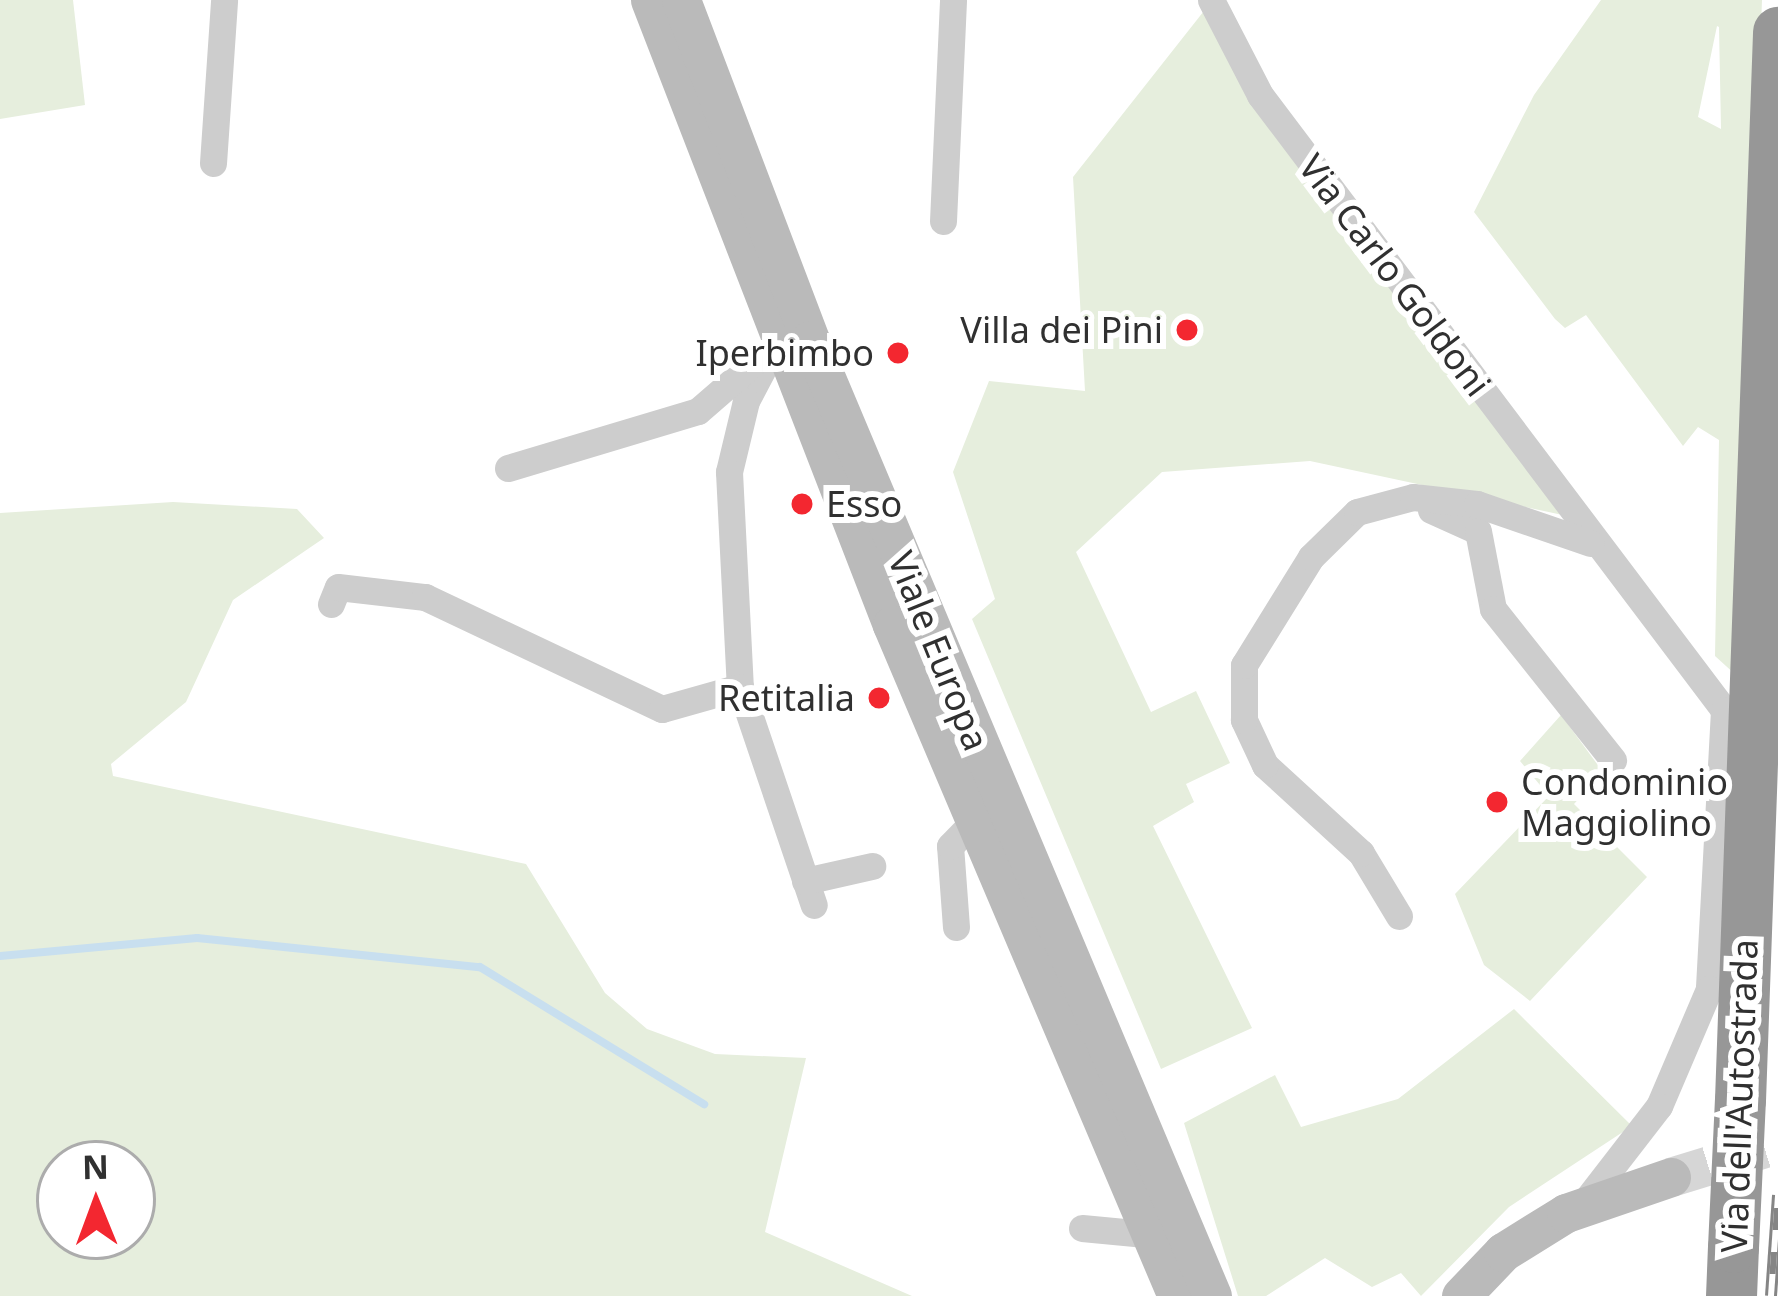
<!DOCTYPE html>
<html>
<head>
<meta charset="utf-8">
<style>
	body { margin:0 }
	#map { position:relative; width:1778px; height:1296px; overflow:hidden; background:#fff; font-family:"Noto Sans",sans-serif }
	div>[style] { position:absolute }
	.green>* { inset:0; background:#e6eedd }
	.stream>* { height:8px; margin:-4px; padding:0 4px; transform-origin:4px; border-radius:4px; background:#c8dfef }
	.secondary-tunnel>* { height:39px; margin-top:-19.5px; transform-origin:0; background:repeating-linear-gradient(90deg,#d6d6d6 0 39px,transparent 0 59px) }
	.street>* { height:27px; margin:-13.5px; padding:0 13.5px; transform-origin:13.5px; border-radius:13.5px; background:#cdcdcd }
	.secondary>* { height:39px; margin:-19.5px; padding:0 19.5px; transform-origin:19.5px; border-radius:19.5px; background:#bababa }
	.highway>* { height:51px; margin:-25.5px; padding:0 25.5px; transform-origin:25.5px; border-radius:25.5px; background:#979797 }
	.rail>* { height:12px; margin-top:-6px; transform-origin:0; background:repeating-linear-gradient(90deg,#fff 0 22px,#858585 0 44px); box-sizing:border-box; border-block:3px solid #858585 }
	.highway-bridge>* { height:51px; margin:-25.5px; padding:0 25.5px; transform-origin:25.5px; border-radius:25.5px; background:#979797 }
	.dots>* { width:33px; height:33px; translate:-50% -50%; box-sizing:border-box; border:6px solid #fff; border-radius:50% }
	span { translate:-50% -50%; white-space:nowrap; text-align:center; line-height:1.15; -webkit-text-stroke:12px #fff; paint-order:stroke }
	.street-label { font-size:36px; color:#303030 }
	.poi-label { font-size:36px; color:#303030 }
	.right { translate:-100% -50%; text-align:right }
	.left { translate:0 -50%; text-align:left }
	.north { position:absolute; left:36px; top:1140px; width:120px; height:120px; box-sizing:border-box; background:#fff; border:3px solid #acacac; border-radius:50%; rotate:359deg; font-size:33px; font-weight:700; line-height:48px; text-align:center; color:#303030 }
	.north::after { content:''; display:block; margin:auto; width:42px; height:54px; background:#f32730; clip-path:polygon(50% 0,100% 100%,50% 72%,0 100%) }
</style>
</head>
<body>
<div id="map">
	<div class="green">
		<i style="clip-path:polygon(0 0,73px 0,85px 105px,0 119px)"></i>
		<i style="clip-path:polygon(evenodd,1601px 0,1762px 0,1737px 676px,1715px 656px,1719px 440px,1698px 427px,1683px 446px,1586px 315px,1565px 328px,1555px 319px,1474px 212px,1534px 95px,1601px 0,1717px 26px,1719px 27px,1721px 129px,1698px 117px,1717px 26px)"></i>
		<i style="clip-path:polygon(1211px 2px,1572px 517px,1310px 461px,1162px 472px,1076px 552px,1151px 712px,1196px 691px,1230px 763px,1186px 784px,1194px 802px,1153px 826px,1252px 1028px,1161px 1069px,972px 619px,995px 599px,953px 472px,989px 381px,1085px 391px,1073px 177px)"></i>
		<i style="clip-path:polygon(evenodd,173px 502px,297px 509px,324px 538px,233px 600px,186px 702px,111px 764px,113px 776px,526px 864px,605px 993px,647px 1029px,715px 1054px,806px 1058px,765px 1232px,912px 1296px,0 1296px,0 513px,173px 502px,60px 1164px,132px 1164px,132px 1236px,60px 1236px,60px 1164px)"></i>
		<i style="clip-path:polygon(1561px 715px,1603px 772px,1574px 804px,1647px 877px,1530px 1001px,1484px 965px,1455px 894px,1549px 796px,1520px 761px)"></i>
		<i style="clip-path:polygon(1514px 1009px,1632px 1126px,1509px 1207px,1421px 1296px,1401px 1273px,1372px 1287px,1325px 1258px,1266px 1296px,1238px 1296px,1184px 1123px,1275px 1075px,1301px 1127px,1398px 1099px)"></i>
	</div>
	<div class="stream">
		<i style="left:0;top:956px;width:198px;rotate:-5.2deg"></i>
		<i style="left:197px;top:938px;width:284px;rotate:5.9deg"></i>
		<i style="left:480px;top:967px;width:263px;rotate:31.5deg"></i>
	</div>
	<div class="secondary-tunnel">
		<i style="left:1671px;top:1177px;width:112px;rotate:-17.1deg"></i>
	</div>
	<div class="street">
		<i style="left:1211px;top:0;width:107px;rotate:62.7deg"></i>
		<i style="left:1260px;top:95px;width:770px;rotate:52.97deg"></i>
		<i style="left:1724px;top:710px;width:279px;rotate:93.1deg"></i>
		<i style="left:1709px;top:989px;width:127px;rotate:113.1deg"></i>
		<i style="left:1659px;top:1106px;width:123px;rotate:127.7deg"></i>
		<i style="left:213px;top:163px;width:163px;rotate:-86.1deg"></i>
		<i style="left:943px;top:221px;width:221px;rotate:-87.4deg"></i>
		<i style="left:777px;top:342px;width:67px;rotate:117.7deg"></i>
		<i style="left:746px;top:401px;width:73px;rotate:103.5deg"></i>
		<i style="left:729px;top:472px;width:215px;rotate:87.1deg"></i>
		<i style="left:740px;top:687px;width:230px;rotate:71.3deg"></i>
		<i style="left:508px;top:468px;width:198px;rotate:-16.7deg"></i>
		<i style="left:698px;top:411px;width:89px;rotate:-40.9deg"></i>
		<i style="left:1431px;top:510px;width:51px;rotate:24.1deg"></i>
		<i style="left:1478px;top:531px;width:79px;rotate:79.1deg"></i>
		<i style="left:1493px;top:609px;width:193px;rotate:51.5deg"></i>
		<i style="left:331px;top:604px;width:18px;rotate:-68deg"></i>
		<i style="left:338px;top:587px;width:88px;rotate:6.6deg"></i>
		<i style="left:425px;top:597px;width:262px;rotate:25.3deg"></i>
		<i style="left:662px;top:709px;width:81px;rotate:-15.8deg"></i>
		<i style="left:805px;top:881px;width:69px;rotate:-12.6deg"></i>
		<i style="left:1399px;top:916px;width:74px;rotate:-121.1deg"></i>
		<i style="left:1361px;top:853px;width:130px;rotate:-137.5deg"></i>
		<i style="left:1265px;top:765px;width:50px;rotate:-115deg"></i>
		<i style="left:1244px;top:720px;width:55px;rotate:-90deg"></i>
		<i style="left:1244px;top:665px;width:127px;rotate:-58.2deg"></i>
		<i style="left:1311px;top:557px;width:64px;rotate:-44.4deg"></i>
		<i style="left:1357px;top:512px;width:58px;rotate:-15deg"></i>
		<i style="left:1413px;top:497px;width:64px;rotate:6.2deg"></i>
		<i style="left:1477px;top:504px;width:120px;rotate:19deg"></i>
		<i style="left:956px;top:927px;width:81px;rotate:-94.2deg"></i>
		<i style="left:950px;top:846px;width:33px;rotate:-46deg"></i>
		<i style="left:1082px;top:1228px;width:74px;rotate:5.4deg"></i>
	</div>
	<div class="secondary">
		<i style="left:650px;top:0;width:670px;rotate:68.83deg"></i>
		<i style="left:892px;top:625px;width:729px;rotate:66.99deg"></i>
		<i style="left:681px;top:0;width:364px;rotate:69.2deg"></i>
		<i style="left:810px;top:340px;width:1037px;rotate:67.19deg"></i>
		<i style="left:1461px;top:1296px;width:61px;rotate:-46.3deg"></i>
		<i style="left:1503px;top:1252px;width:74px;rotate:-31.8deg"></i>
		<i style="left:1566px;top:1213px;width:111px;rotate:-18.9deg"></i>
	</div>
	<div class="highway">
		<i style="left:1740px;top:1100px;width:1069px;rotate:-87.96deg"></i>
		<i style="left:1731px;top:1296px;width:49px;rotate:-87.7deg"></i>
	</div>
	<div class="rail">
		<i style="left:1771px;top:1296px;width:101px;rotate:-86deg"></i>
	</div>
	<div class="highway-bridge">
		<i style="left:1733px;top:1247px;width:147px;rotate:-87.3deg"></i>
	</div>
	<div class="dots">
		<i style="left:1187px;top:330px;background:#f32730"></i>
		<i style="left:898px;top:353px;background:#f32730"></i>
		<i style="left:802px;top:504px;background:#f32730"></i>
		<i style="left:879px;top:698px;background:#f32730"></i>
		<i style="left:1497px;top:802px;background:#f32730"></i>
	</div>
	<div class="street-label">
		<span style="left:1395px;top:275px;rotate:53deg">Via Carlo Goldoni</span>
		<span style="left:939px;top:651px;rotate:68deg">Viale Europa</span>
		<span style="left:1739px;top:1096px;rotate:-88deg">Via dell'Autostrada</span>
	</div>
	<div class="poi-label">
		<span class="right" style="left:1163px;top:330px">Villa dei Pini</span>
		<span class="right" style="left:874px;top:353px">Iperbimbo</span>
		<span class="left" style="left:826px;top:504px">Esso</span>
		<span class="right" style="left:855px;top:698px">Retitalia</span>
		<span class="left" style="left:1521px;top:802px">Condominio<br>Maggiolino</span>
	</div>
	<div class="north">N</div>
</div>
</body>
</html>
